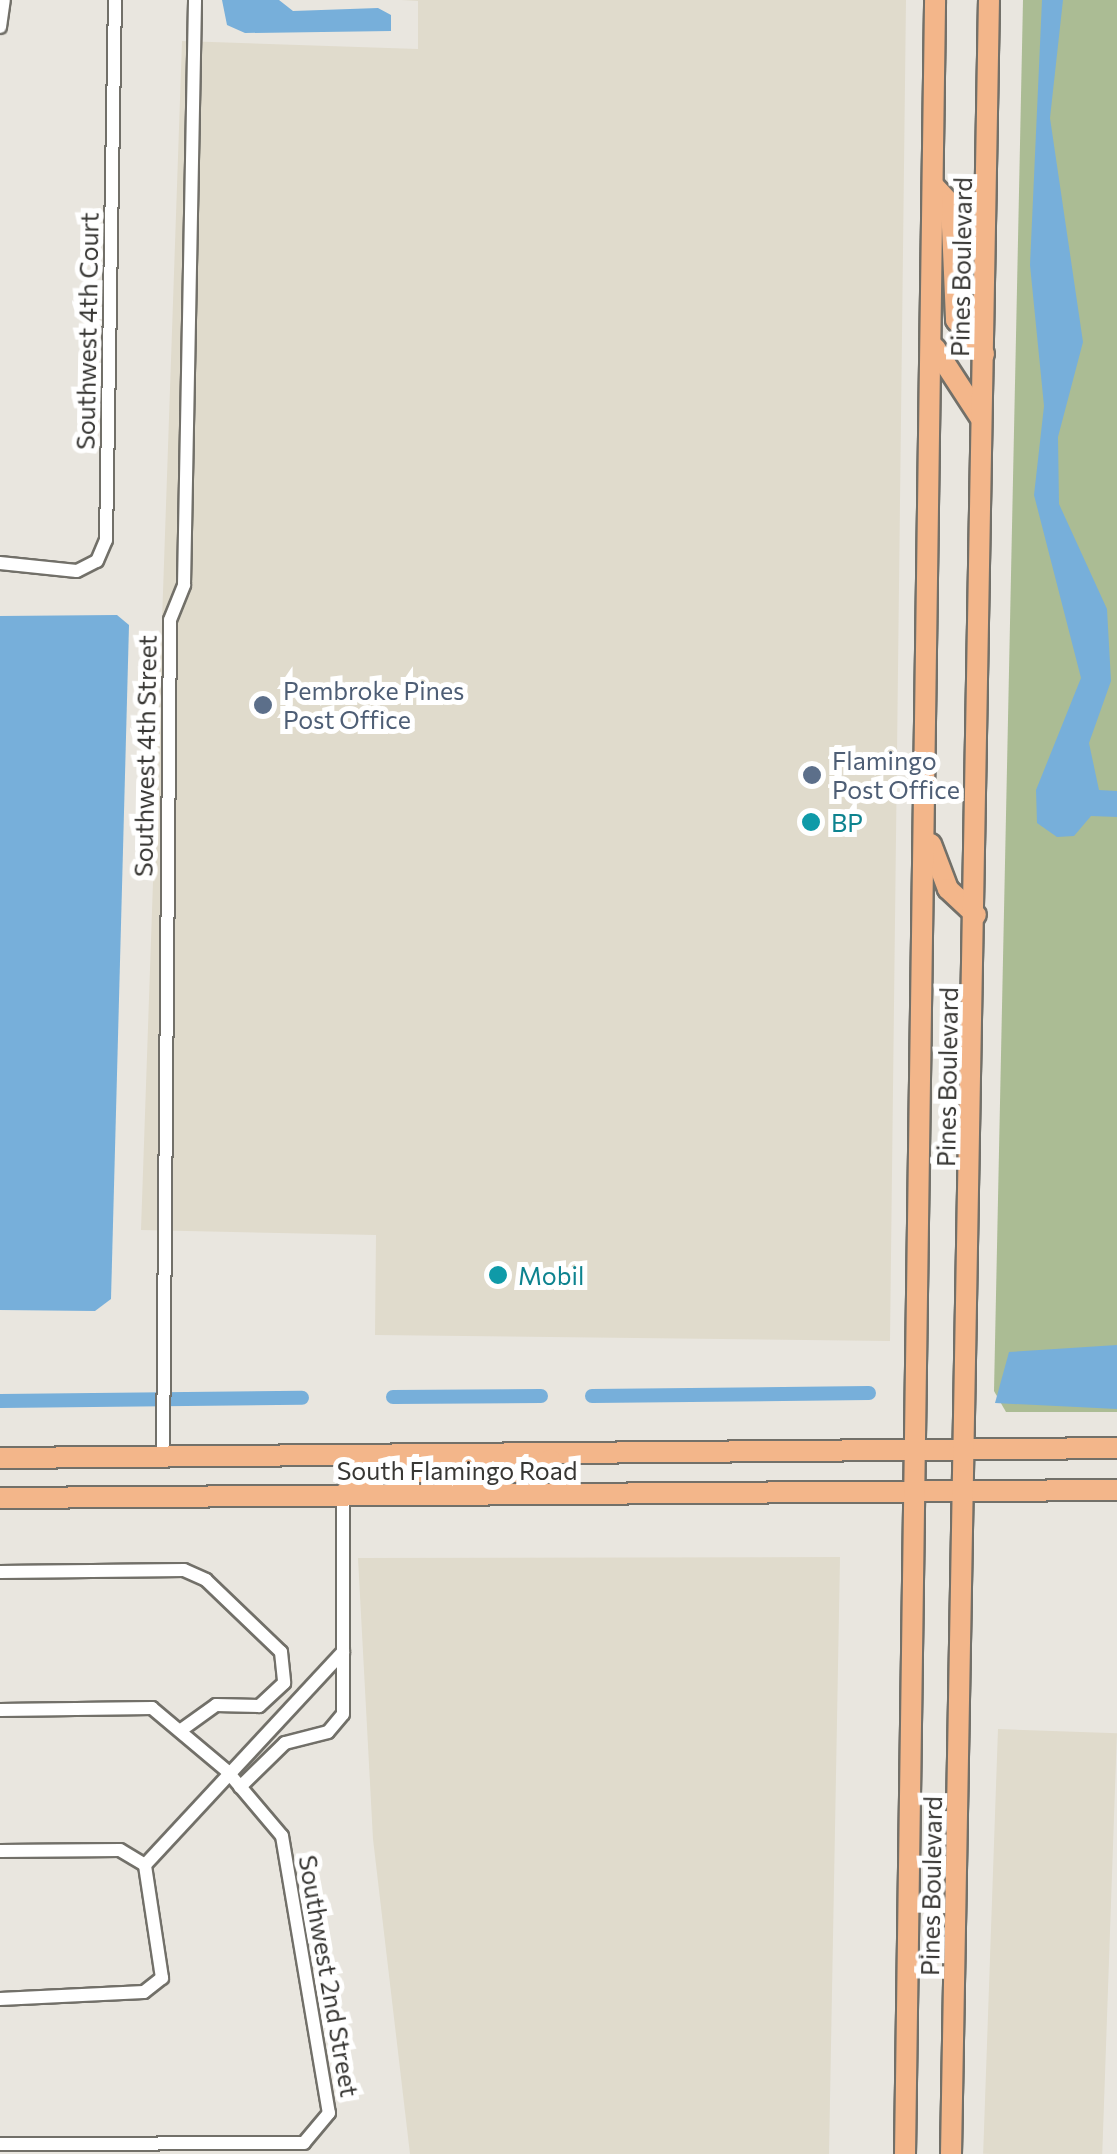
<!DOCTYPE html>
<html>
<head>
<meta charset="utf-8">
<style>
	body { margin:0 }
	#map { position:relative; width:1117px; height:2154px; overflow:hidden; background:#e9e6df; font-family:Commissioner,sans-serif }
	div>[style] { position:absolute }
	.built>* { inset:0; background:#e0dbcc; transform-origin:0 0 }
	.green>* { inset:0; background:#abbc94 }
	.water>* { inset:0; background:#77afda }
	.canal>* { height:14px; margin:-7px; padding:0 7px; transform-origin:7px; border-radius:7px; background:#77afda }
	.roads { filter:drop-shadow(2px 0 #727069) drop-shadow(-2px 0 #727069) drop-shadow(0 2px #727069) drop-shadow(0 -2px #727069) }
	.minor>* { height:12px; margin:-6px; padding:0 6px; transform-origin:6px; border-radius:6px; background:#fff }
	.trunk>* { height:20px; margin:-10px; padding:0 10px; transform-origin:10px; border-radius:10px; background:#f3b68a }
	.dots>* { width:28px; height:28px; translate:-50% -50%; box-sizing:border-box; border:5px solid #fff; border-radius:50% }
	span { translate:-50% -50%; white-space:nowrap; text-align:center; line-height:1.15; -webkit-text-stroke:10px #fff; paint-order:stroke }
	.street-label { font-size:25px; color:#383734 }
	.service-label { font-size:25px; color:#4e5e75 }
	.left { translate:0 -50%; text-align:left }
	.culture-label { font-size:25px; color:#0d838f }
</style>
</head>
<body>
<div id="map">
	<div class="built">
		<i style="clip-path:polygon(401px 0,906px 0,890px 1341px,375px 1335px,376px 1235px,141px 1230px,182px 41px,418px 49px,418px 1px)"></i>
		<i style="clip-path:polygon(840px 1557px,829px 2154px,410px 2154px,373px 1839px,358px 1558px)"></i>
		<i style="left:998px;top:1729px;width:119px;height:425px;rotate:2deg"></i>
	</div>
	<div class="green">
		<i style="clip-path:polygon(1023px 0,1117px 0,1117px 1412px,1006px 1412px,994px 1391px)"></i>
	</div>
	<div class="water">
		<i style="clip-path:polygon(222px 0,279px 0,293px 11px,378px 8px,391px 15px,391px 31px,245px 33px,227px 25px)"></i>
		<i style="clip-path:polygon(1042px 0,1063px 0,1050px 118px,1083px 342px,1058px 437px,1059px 504px,1107px 609px,1111px 681px,1089px 743px,1099px 790px,1117px 791px,1117px 817px,1091px 816px,1074px 836px,1057px 837px,1037px 823px,1036px 790px,1081px 678px,1034px 495px,1044px 406px,1030px 265px)"></i>
		<i style="clip-path:polygon(117px 615px,129px 625px,111px 1299px,95px 1311px,0 1310px,0 616px)"></i>
		<i style="clip-path:polygon(1117px 1345px,1117px 1409px,995px 1403px,1009px 1352px)"></i>
	</div>
	<div class="canal">
		<i style="left:592px;top:1396px;width:277px;rotate:-0.6deg"></i>
		<i style="left:393px;top:1397px;width:148px;rotate:-0.4deg"></i>
		<i style="left:0;top:1401px;width:302px;rotate:-0.6deg"></i>
	</div>
	<div class="roads">
		<div class="minor">
			<i style="left:0;top:27px;width:27px;rotate:-82deg"></i>
			<i style="left:0;top:563px;width:77px;rotate:5.9deg"></i>
			<i style="left:77px;top:571px;width:22px;rotate:-27deg"></i>
			<i style="left:97px;top:561px;width:23px;rotate:-67deg"></i>
			<i style="left:106px;top:540px;width:540px;rotate:-89.05deg"></i>
			<i style="left:163px;top:1457px;width:837px;rotate:-89.52deg"></i>
			<i style="left:170px;top:620px;width:38px;rotate:-68deg"></i>
			<i style="left:184px;top:585px;width:585px;rotate:-88.92deg"></i>
			<i style="left:0;top:1572px;width:184px;rotate:-0.6deg"></i>
			<i style="left:184px;top:1570px;width:24px;rotate:24deg"></i>
			<i style="left:206px;top:1580px;width:104px;rotate:43.8deg"></i>
			<i style="left:281px;top:1652px;width:31px;rotate:84deg"></i>
			<i style="left:284px;top:1683px;width:34px;rotate:137deg"></i>
			<i style="left:259px;top:1706px;width:43px;rotate:-178.7deg"></i>
			<i style="left:216px;top:1705px;width:44px;rotate:144.2deg"></i>
			<i style="left:0;top:1710px;width:152px;rotate:-0.8deg"></i>
			<i style="left:152px;top:1708px;width:98px;rotate:40deg"></i>
			<i style="left:227px;top:1771px;width:85px;rotate:49.8deg"></i>
			<i style="left:282px;top:1836px;width:281px;rotate:80.4deg"></i>
			<i style="left:329px;top:2113px;width:39px;rotate:130deg"></i>
			<i style="left:304px;top:2143px;width:304px;rotate:179.8deg"></i>
			<i style="left:240px;top:1787px;width:63px;rotate:-44.4deg"></i>
			<i style="left:285px;top:1743px;width:44px;rotate:-14.3deg"></i>
			<i style="left:328px;top:1732px;width:23px;rotate:-50deg"></i>
			<i style="left:343px;top:1714px;width:219px;rotate:-90deg"></i>
			<i style="left:0;top:1851px;width:120px;rotate:-0.5deg"></i>
			<i style="left:120px;top:1850px;width:29px;rotate:31deg"></i>
			<i style="left:145px;top:1865px;width:291px;rotate:-47.1deg"></i>
			<i style="left:0;top:1999px;width:144px;rotate:-2.8deg"></i>
			<i style="left:144px;top:1992px;width:23px;rotate:-38deg"></i>
			<i style="left:162px;top:1978px;width:114px;rotate:-98.6deg"></i>
		</div>
		<div class="trunk">
			<i style="left:933px;top:185px;width:26px;rotate:47deg"></i>
			<i style="left:951px;top:204px;width:116px;rotate:87.5deg"></i>
			<i style="left:956px;top:320px;width:44px;rotate:50.5deg"></i>
			<i style="left:935px;top:348px;width:82px;rotate:56.9deg"></i>
			<i style="left:931px;top:844px;width:48px;rotate:69.3deg"></i>
			<i style="left:948px;top:889px;width:38px;rotate:43deg"></i>
			<i style="left:0;top:1458px;width:1117px;rotate:-0.51deg"></i>
			<i style="left:343px;top:1495px;width:35px;rotate:-40deg"></i>
			<i style="left:370px;top:1472px;width:149px"></i>
			<i style="left:519px;top:1472px;width:34px;rotate:-21deg"></i>
			<i style="left:0;top:1498px;width:1117px;rotate:-0.41deg"></i>
			<i style="left:905px;top:2154px;width:2154px;rotate:-89.2deg"></i>
			<i style="left:951px;top:2154px;width:2154px;rotate:-88.99deg"></i>
		</div>
	</div>
	<div class="dots">
		<i style="left:263px;top:705px;background:#5c6f8a"></i>
		<i style="left:812px;top:775px;background:#5c6f8a"></i>
		<i style="left:811px;top:822px;background:#0f9aa8"></i>
		<i style="left:498px;top:1275px;background:#0f9aa8"></i>
	</div>
	<div class="street-label">
		<span style="left:961px;top:267px;rotate:-89deg">Pines Boulevard</span>
		<span style="left:87px;top:331px;rotate:-89deg">Southwest 4th Court</span>
		<span style="left:145px;top:756px;rotate:-89deg">Southwest 4th Street</span>
		<span style="left:947px;top:1077px;rotate:-89deg">Pines Boulevard</span>
		<span style="left:457px;top:1470px">South Flamingo Road</span>
		<span style="left:931px;top:1886px;rotate:-89deg">Pines Boulevard</span>
		<span style="left:329px;top:1976px;rotate:80deg">Southwest 2nd Street</span>
	</div>
	<div class="service-label">
		<span class="left" style="left:283px;top:705px">Pembroke Pines<br>Post Office</span>
		<span class="left" style="left:832px;top:775px">Flamingo<br>Post Office</span>
	</div>
	<div class="culture-label">
		<span class="left" style="left:831px;top:822px">BP</span>
		<span class="left" style="left:518px;top:1275px">Mobil</span>
	</div>
</div>
</body>
</html>
